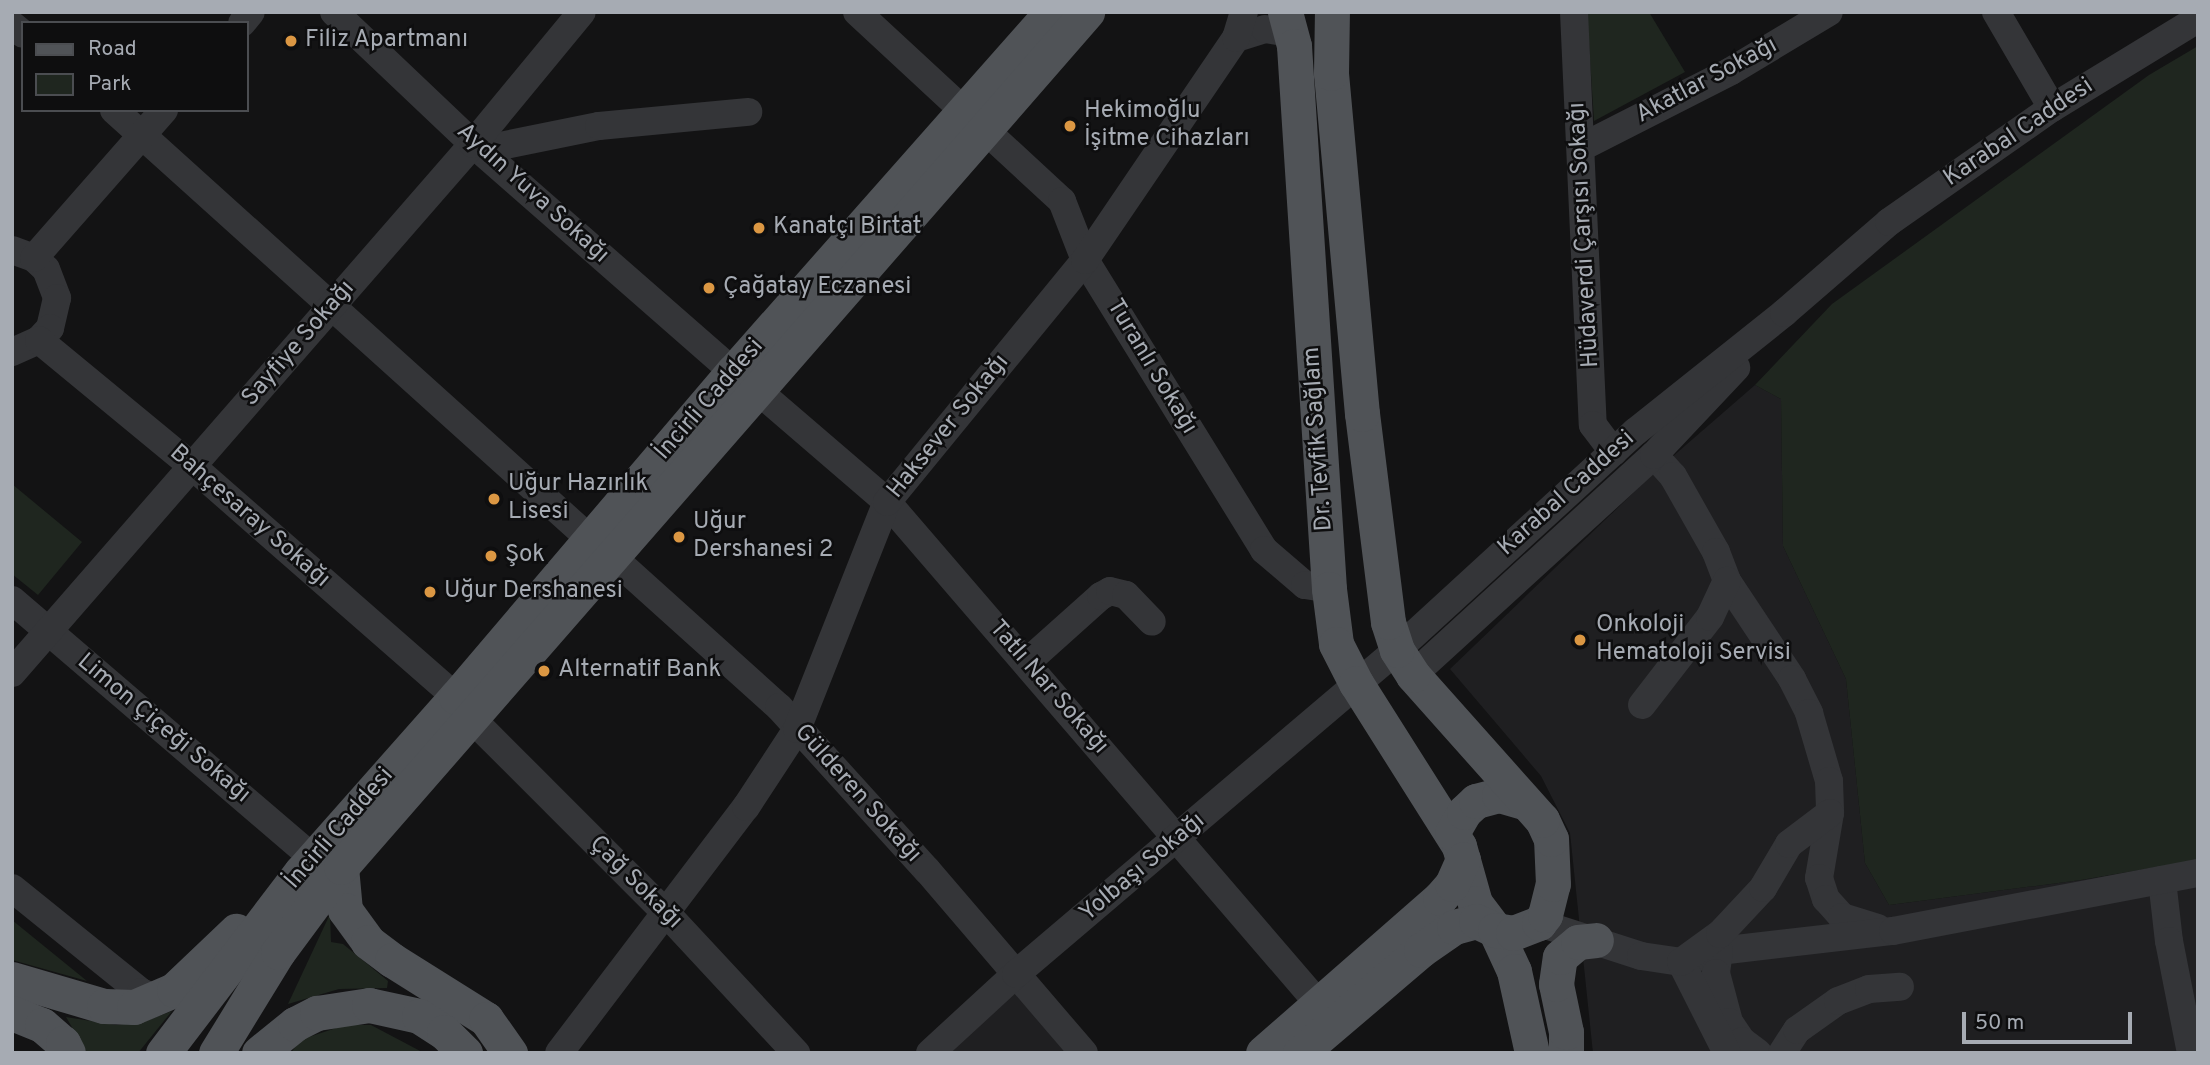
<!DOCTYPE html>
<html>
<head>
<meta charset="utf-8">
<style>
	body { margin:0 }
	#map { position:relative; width:2210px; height:1065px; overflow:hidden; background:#131314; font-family:Overpass,sans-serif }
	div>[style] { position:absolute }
	.built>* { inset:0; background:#1f1f21 }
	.green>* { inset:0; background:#1f261f }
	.minor>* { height:28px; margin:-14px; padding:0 14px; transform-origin:14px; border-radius:14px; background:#343538 }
	.major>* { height:35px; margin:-17.5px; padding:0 17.5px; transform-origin:17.5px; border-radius:17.5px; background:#505357 }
	.dots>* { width:19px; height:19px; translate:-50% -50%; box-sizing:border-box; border:4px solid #0e0e0f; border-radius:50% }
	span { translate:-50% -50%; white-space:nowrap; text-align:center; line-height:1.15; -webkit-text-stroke:5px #0e0e0f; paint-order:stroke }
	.poi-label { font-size:24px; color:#a6abb3 }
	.left { translate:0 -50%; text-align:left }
	.street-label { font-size:24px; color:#a6abb3 }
	.frame { position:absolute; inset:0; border:14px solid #a6abb3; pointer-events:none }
	.legend { position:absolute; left:21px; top:21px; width:228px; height:91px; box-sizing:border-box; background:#0e0e0f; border:2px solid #4b4d51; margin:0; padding:9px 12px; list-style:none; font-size:21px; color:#a6abb3 }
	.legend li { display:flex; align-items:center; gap:14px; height:35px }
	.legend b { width:35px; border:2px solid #4b4d51 }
	.scale { position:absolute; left:1962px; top:1012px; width:170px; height:32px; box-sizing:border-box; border:4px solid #a6abb3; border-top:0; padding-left:9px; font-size:21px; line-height:24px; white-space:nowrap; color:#a6abb3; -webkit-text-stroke:5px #0e0e0f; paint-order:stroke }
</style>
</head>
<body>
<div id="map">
	<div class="built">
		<i style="clip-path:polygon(1755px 385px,1781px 399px,1783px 546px,1846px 679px,1865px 863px,1889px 905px,2081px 880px,2198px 860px,2198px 1053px,1593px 1053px,1570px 833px,1541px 776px,1450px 669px,1656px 471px)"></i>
		<i style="clip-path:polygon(1016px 988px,1070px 1053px,942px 1053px)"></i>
	</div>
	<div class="green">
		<i style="clip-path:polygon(1587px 12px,1649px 12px,1685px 72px,1594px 121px)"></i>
		<i style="clip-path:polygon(2198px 46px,2198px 860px,2081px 880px,1889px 905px,1865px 863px,1846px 679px,1783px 546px,1781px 399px,1755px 385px,1832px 304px,2149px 75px)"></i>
		<i style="clip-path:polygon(12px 484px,82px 542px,38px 595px,12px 574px)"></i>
		<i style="clip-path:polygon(330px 914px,331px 942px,343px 944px,388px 981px,387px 988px,339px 989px,288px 1004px)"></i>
		<i style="clip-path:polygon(12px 920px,87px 981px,12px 960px)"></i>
		<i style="clip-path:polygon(172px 1011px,138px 1053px,87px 1053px,66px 1017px,116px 1025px,146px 1021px)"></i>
		<i style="clip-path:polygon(345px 1025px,371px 1025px,424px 1053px,291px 1053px,300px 1040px)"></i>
	</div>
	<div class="minor">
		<i style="left:334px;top:12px;width:192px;rotate:43.5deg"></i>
		<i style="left:473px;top:144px;width:346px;rotate:41.2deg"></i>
		<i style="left:857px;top:12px;width:147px;rotate:42.8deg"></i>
		<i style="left:1574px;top:12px;width:413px;rotate:87.4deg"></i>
		<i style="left:1593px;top:425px;width:34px;rotate:53deg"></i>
		<i style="left:1996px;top:12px;width:111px;rotate:59.7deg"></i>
		<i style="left:242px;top:23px;width:14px;rotate:-51deg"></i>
		<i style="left:12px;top:25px;width:14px;rotate:39deg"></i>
		<i style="left:1236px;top:38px;width:30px;rotate:-17deg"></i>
		<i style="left:1265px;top:29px;width:19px;rotate:9deg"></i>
		<i style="left:1284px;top:32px;width:17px;rotate:54deg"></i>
		<i style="left:114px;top:110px;width:642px;rotate:42.03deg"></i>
		<i style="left:985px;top:130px;width:105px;rotate:42.7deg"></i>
		<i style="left:1062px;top:201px;width:63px;rotate:68.7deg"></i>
		<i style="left:1085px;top:260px;width:341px;rotate:58.3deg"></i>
		<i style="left:1264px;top:550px;width:54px;rotate:40.5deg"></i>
		<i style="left:1305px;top:585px;width:24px;rotate:9deg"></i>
		<i style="left:1582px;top:147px;width:167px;rotate:-27deg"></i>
		<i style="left:1731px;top:71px;width:114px;rotate:-31deg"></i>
		<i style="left:480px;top:150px;width:121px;rotate:-11.4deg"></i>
		<i style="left:599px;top:126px;width:150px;rotate:-5.4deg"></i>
		<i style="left:12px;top:250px;width:23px;rotate:20deg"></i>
		<i style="left:34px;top:258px;width:16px;rotate:43deg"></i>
		<i style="left:46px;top:269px;width:31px;rotate:69deg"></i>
		<i style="left:57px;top:298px;width:31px;rotate:103deg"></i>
		<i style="left:50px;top:328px;width:16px;rotate:133deg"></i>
		<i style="left:39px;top:340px;width:30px;rotate:156deg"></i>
		<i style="left:34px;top:258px;width:197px;rotate:-48.7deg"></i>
		<i style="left:39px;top:340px;width:198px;rotate:39.5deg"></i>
		<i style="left:192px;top:466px;width:351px;rotate:41.2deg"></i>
		<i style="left:757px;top:390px;width:172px;rotate:40.7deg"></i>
		<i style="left:887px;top:502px;width:662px;rotate:49.29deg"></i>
		<i style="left:1654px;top:455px;width:28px;rotate:48deg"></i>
		<i style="left:1673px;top:476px;width:87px;rotate:60.5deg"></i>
		<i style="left:1716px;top:552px;width:31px;rotate:69deg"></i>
		<i style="left:1727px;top:581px;width:118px;rotate:56.4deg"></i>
		<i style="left:1792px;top:679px;width:38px;rotate:63deg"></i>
		<i style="left:1809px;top:713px;width:71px;rotate:73.6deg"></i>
		<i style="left:1829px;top:781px;width:32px;rotate:88deg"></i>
		<i style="left:1830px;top:813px;width:66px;rotate:99.6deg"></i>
		<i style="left:1819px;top:878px;width:22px;rotate:72deg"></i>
		<i style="left:1826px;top:899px;width:24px;rotate:48deg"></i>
		<i style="left:1842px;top:917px;width:37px;rotate:17deg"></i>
		<i style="left:610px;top:555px;width:227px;rotate:42deg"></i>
		<i style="left:779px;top:707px;width:220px;rotate:47.8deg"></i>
		<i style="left:927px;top:870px;width:241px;rotate:49.4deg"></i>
		<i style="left:12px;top:600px;width:396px;rotate:40.6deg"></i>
		<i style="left:1026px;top:663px;width:101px;rotate:-41.8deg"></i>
		<i style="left:1101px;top:596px;width:10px;rotate:-29deg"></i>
		<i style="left:1110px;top:591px;width:16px;rotate:14deg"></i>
		<i style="left:1126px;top:595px;width:37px;rotate:46deg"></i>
		<i style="left:12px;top:673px;width:702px;rotate:-48.93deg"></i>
		<i style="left:473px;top:144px;width:171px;rotate:-50.5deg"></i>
		<i style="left:1413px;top:675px;width:326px;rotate:-42.4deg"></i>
		<i style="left:1654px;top:455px;width:120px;rotate:-46.7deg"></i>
		<i style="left:1642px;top:705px;width:111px;rotate:-52.3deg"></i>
		<i style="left:1710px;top:617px;width:40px;rotate:-65deg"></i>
		<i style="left:470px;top:717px;width:279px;rotate:45deg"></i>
		<i style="left:667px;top:914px;width:190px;rotate:47.1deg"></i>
		<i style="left:2162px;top:880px;width:61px;rotate:83.5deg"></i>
		<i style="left:2169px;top:941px;width:114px;rotate:78.9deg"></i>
		<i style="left:12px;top:888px;width:166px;rotate:38.9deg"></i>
		<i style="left:141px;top:992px;width:19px;rotate:25deg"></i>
		<i style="left:1539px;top:923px;width:107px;rotate:17.9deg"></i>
		<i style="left:1641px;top:956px;width:40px;rotate:8.5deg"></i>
		<i style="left:1681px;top:962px;width:40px;rotate:-16deg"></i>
		<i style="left:1719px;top:951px;width:175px;rotate:-6.6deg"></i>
		<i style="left:1893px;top:931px;width:310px;rotate:-10.8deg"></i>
		<i style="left:1719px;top:951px;width:22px;rotate:98deg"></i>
		<i style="left:1716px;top:973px;width:51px;rotate:75.1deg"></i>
		<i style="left:1729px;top:1022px;width:23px;rotate:56deg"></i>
		<i style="left:1742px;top:1041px;width:20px;rotate:37deg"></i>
		<i style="left:559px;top:1053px;width:309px;rotate:-52.8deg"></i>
		<i style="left:746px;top:807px;width:93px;rotate:-56.8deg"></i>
		<i style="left:797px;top:729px;width:244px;rotate:-68.4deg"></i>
		<i style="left:887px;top:502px;width:313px;rotate:-50.7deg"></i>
		<i style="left:1085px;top:260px;width:268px;rotate:-55.8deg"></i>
		<i style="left:1236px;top:38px;width:27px;rotate:-73deg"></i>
		<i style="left:930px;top:1053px;width:117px;rotate:-42.6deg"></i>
		<i style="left:1016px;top:974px;width:500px;rotate:-40.38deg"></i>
		<i style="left:1397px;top:650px;width:323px;rotate:-42.5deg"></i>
		<i style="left:1635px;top:432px;width:191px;rotate:-38.6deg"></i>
		<i style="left:1784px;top:313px;width:139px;rotate:-40.9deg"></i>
		<i style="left:1889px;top:222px;width:199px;rotate:-35deg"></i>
		<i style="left:2052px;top:108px;width:171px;rotate:-31.4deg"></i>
		<i style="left:1727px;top:1053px;width:102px;rotate:-116.8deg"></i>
		<i style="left:1681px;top:962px;width:48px;rotate:-35.7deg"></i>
		<i style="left:1720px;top:934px;width:63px;rotate:-46.9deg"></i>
		<i style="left:1763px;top:888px;width:51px;rotate:-59.4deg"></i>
		<i style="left:1789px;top:844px;width:51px;rotate:-37.1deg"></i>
		<i style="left:1782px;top:1053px;width:27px;rotate:-57deg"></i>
		<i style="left:1797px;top:1030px;width:50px;rotate:-35.3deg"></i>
		<i style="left:1838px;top:1001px;width:33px;rotate:-21deg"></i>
		<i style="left:1869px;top:989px;width:31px;rotate:-4deg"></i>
	</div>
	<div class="major">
		<i style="left:1285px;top:12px;width:35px;rotate:75deg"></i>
		<i style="left:1294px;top:46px;width:544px;rotate:86.31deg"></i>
		<i style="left:1329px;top:589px;width:55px;rotate:82.7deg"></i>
		<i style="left:1336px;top:644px;width:44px;rotate:62.9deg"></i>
		<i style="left:1356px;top:683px;width:193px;rotate:57.7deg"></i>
		<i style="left:1459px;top:846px;width:59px;rotate:74.3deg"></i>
		<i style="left:1475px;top:903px;width:34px;rotate:53deg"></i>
		<i style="left:1495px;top:930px;width:45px;rotate:65.1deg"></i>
		<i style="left:1514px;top:971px;width:84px;rotate:77.6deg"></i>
		<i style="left:1452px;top:833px;width:24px;rotate:-60deg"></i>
		<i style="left:1464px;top:812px;width:16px;rotate:-43deg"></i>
		<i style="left:1476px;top:801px;width:24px;rotate:-15deg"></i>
		<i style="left:1499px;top:795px;width:26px;rotate:16deg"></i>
		<i style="left:341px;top:867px;width:43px;rotate:84.7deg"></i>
		<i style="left:345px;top:910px;width:39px;rotate:54deg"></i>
		<i style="left:368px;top:942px;width:30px;rotate:37deg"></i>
		<i style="left:392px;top:960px;width:111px;rotate:32.1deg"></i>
		<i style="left:486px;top:1019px;width:42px;rotate:54.8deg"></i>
		<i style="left:12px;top:979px;width:96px;rotate:16.4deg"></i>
		<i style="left:104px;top:1006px;width:30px;rotate:2deg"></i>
		<i style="left:134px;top:1007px;width:43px;rotate:-23deg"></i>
		<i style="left:174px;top:990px;width:86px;rotate:-43.6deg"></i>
		<i style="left:12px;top:1013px;width:32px;rotate:22deg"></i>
		<i style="left:42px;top:1025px;width:28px;rotate:41deg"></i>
		<i style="left:63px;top:1043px;width:11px;rotate:63deg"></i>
		<i style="left:163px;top:1053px;width:228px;rotate:-52.7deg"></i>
		<i style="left:301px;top:872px;width:234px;rotate:-48.5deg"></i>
		<i style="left:456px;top:697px;width:427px;rotate:-49.6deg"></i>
		<i style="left:733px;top:372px;width:480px;rotate:-48.5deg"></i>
		<i style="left:216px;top:1053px;width:119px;rotate:-58.5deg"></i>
		<i style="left:278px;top:952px;width:106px;rotate:-53.5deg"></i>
		<i style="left:341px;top:867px;width:1135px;rotate:-48.89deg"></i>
		<i style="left:259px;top:1053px;width:46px;rotate:-38.9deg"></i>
		<i style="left:295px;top:1024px;width:25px;rotate:-27deg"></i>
		<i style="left:317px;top:1013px;width:53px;rotate:-8.7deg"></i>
		<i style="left:369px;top:1005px;width:51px;rotate:12.4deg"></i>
		<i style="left:419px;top:1016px;width:30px;rotate:33deg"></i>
		<i style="left:444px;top:1032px;width:30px;rotate:45deg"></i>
		<i style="left:1263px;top:1053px;width:235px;rotate:-41.2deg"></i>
		<i style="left:1440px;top:898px;width:18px;rotate:-49deg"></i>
		<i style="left:1452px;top:884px;width:27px;rotate:-66deg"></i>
		<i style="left:1300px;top:1053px;width:159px;rotate:-40.4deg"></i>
		<i style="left:1421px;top:950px;width:40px;rotate:-34.9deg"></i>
		<i style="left:1454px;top:927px;width:23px;rotate:-15deg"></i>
		<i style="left:1476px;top:921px;width:21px;rotate:25deg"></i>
		<i style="left:1495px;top:930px;width:18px;rotate:9deg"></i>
		<i style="left:1513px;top:933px;width:28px;rotate:-21deg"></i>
		<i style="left:1539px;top:923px;width:10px;rotate:-53deg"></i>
		<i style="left:1545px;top:915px;width:32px;rotate:-76deg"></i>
		<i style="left:1553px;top:884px;width:45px;rotate:-92.5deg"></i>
		<i style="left:1551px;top:839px;width:21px;rotate:-115deg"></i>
		<i style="left:1542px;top:820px;width:194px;rotate:-131.7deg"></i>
		<i style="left:1413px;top:675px;width:30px;rotate:-123deg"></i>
		<i style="left:1397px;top:650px;width:29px;rotate:-108deg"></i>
		<i style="left:1388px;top:622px;width:210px;rotate:-97.1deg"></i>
		<i style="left:1362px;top:414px;width:342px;rotate:-95.2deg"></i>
		<i style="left:1331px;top:73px;width:61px;rotate:-89.1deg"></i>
		<i style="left:1566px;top:1053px;width:21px;rotate:-90deg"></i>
		<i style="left:1566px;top:1032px;width:49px;rotate:-101.8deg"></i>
		<i style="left:1556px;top:984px;width:27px;rotate:-82deg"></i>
		<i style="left:1560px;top:957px;width:23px;rotate:-40deg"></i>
		<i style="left:1578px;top:942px;width:18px;rotate:-6deg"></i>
	</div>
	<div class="dots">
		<i style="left:291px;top:41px;background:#db9743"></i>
		<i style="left:1070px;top:126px;background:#db9743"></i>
		<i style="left:759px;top:228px;background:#db9743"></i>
		<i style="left:709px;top:288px;background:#db9743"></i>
		<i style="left:494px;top:499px;background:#db9743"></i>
		<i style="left:679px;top:537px;background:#db9743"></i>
		<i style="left:491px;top:556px;background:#db9743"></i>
		<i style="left:430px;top:592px;background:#db9743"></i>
		<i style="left:1580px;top:640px;background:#db9743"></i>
		<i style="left:544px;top:671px;background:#db9743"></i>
	</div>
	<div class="poi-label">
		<span class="left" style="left:305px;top:41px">Filiz Apartmanı</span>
		<span class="left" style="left:1084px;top:126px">Hekimoğlu<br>İşitme Cihazları</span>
		<span class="left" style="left:773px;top:228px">Kanatçı Birtat</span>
		<span class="left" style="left:723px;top:288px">Çağatay Eczanesi</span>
		<span class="left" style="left:508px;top:499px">Uğur Hazırlık<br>Lisesi</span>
		<span class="left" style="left:693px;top:537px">Uğur<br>Dershanesi 2</span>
		<span class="left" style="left:505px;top:556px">Şok</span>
		<span class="left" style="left:444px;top:592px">Uğur Dershanesi</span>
		<span class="left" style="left:1596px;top:640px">Onkoloji<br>Hematoloji Servisi</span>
		<span class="left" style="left:558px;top:671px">Alternatif Bank</span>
	</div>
	<div class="street-label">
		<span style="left:1707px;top:81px;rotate:-28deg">Akatlar Sokağı</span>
		<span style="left:2019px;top:133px;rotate:-34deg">Karabal Caddesi</span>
		<span style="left:532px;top:194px;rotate:42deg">Aydın Yuva Sokağı</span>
		<span style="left:1585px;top:235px;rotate:-93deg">Hüdaverdi Çarşısı Sokağı</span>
		<span style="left:299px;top:344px;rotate:-49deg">Sayfiye Sokağı</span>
		<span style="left:1151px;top:367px;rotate:59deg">Turanlı Sokağı</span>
		<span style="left:710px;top:400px;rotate:-49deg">İncirli Caddesi</span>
		<span style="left:949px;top:427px;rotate:-51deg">Haksever Sokağı</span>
		<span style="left:1319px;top:439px;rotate:-94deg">Dr. Tevfik Sağlam</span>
		<span style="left:1567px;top:494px;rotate:-42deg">Karabal Caddesi</span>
		<span style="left:249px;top:517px;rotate:41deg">Bahçesaray Sokağı</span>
		<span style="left:1048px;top:688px;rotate:49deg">Tatlı Nar Sokağı</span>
		<span style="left:163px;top:729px;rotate:40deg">Limon Çiçeği Sokağı</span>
		<span style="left:857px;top:794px;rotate:48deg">Gülderen Sokağı</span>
		<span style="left:340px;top:829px;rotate:-49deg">İncirli Caddesi</span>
		<span style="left:1143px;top:868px;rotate:-40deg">Yolbaşı Sokağı</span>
		<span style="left:635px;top:883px;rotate:45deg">Çağ Sokağı</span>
	</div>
	<div class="frame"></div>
	<ul class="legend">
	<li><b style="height:9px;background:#505357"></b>Road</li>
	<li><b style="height:19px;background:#1f261f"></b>Park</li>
	</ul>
	<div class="scale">50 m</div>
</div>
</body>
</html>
